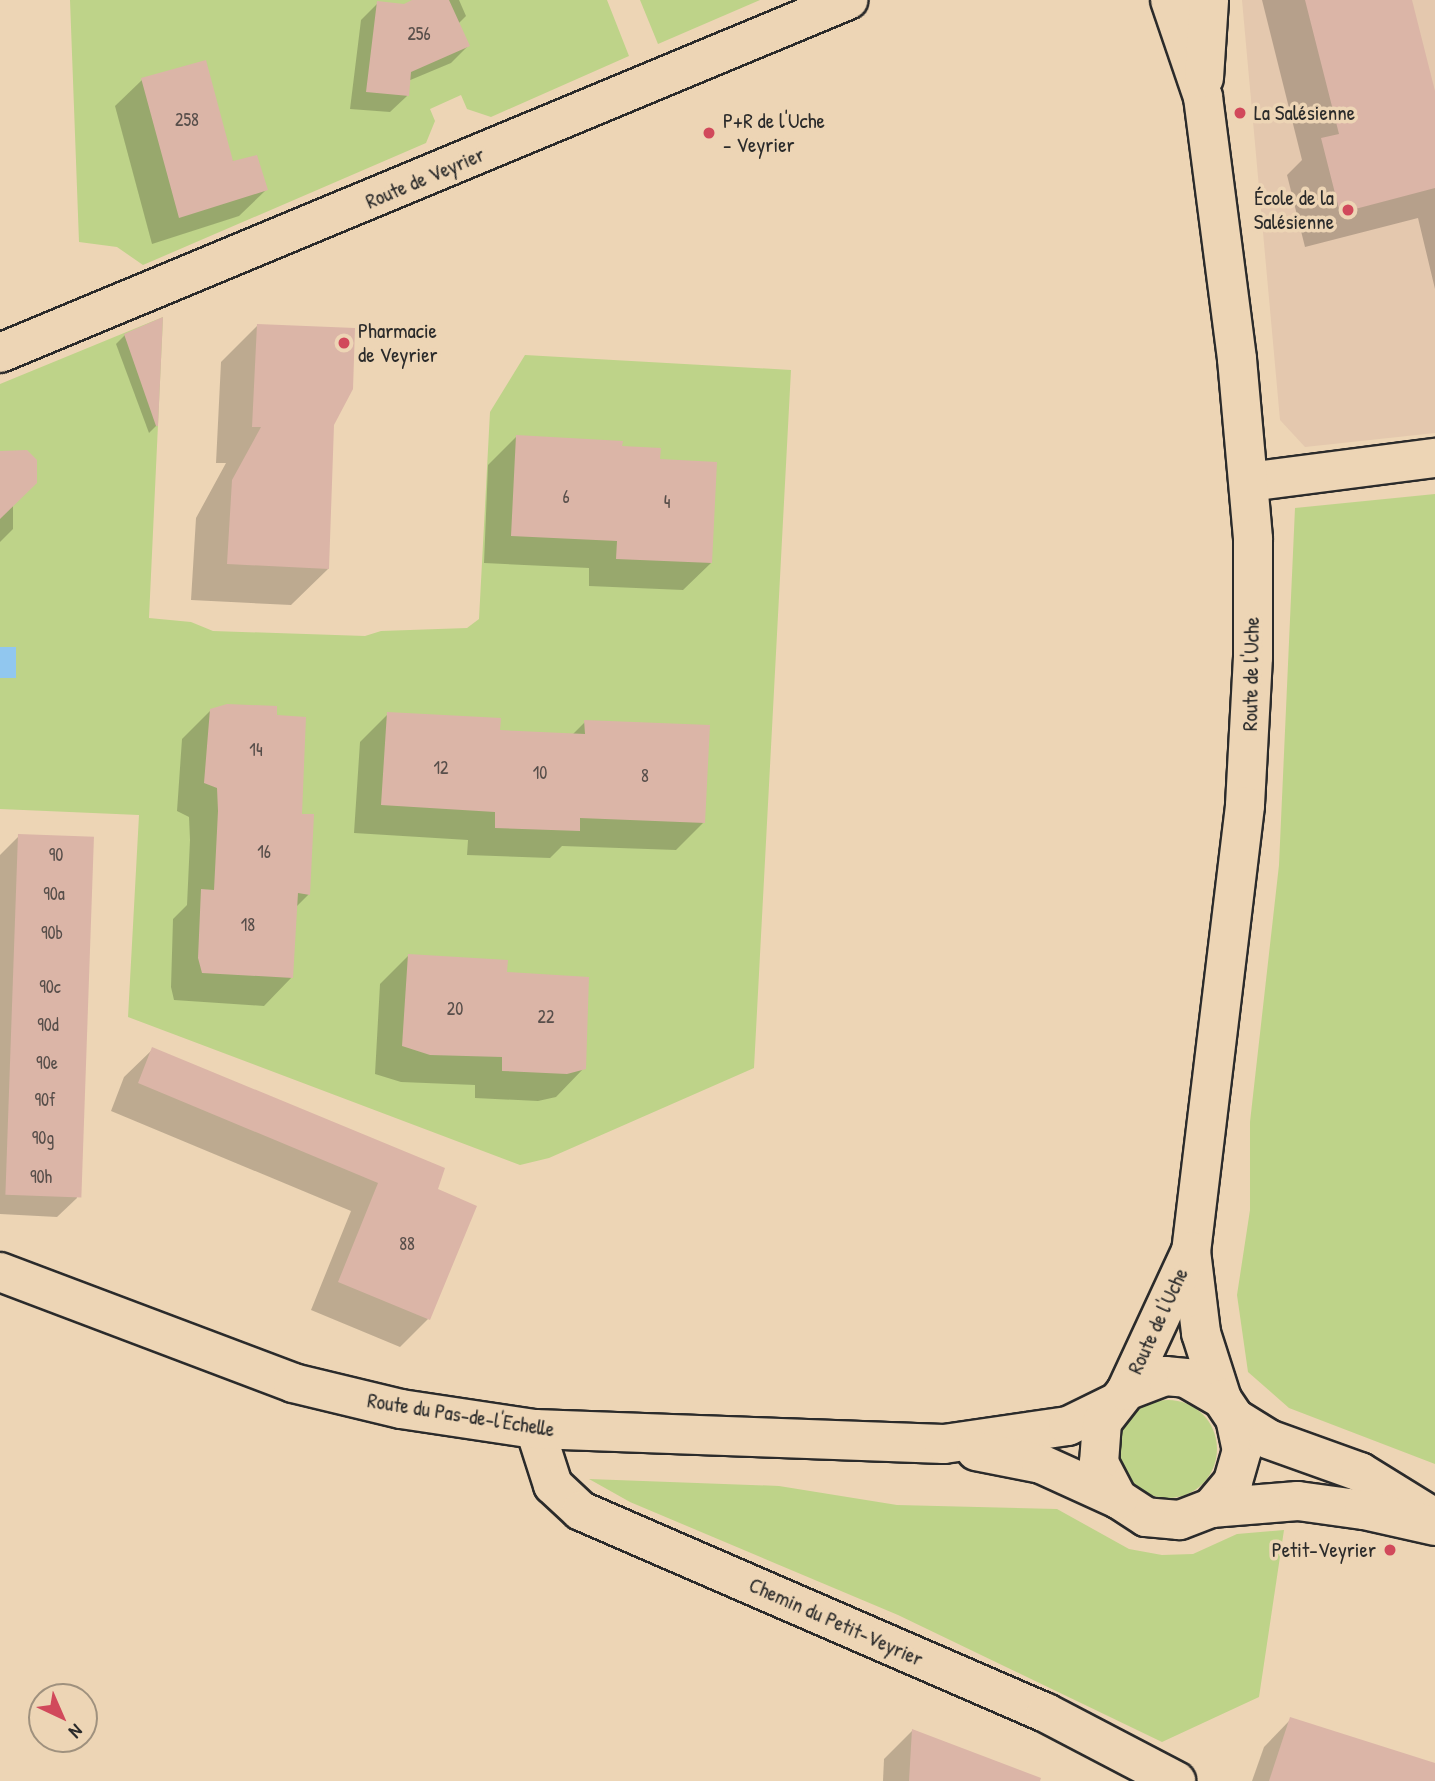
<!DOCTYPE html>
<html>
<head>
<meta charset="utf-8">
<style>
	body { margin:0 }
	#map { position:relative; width:1435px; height:1781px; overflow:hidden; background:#edd5b5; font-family:"Patrick Hand",sans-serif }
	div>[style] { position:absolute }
	.built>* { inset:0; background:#e4c8ae }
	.green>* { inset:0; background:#bed389 }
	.round { border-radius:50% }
	.water>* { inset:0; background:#91c7ef; transform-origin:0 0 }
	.shadow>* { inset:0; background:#0003 }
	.building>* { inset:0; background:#dbb5a7; transform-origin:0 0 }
	.roads { filter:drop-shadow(2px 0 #2b2b2b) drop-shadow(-2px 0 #2b2b2b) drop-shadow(0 2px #2b2b2b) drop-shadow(0 -2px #2b2b2b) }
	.street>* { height:38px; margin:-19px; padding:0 19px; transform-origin:19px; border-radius:19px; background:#edd5b5 }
	.secondary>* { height:38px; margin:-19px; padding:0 19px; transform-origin:19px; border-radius:19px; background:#edd5b5 }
	.dots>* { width:19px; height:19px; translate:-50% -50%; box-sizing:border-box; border:4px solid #edd5b5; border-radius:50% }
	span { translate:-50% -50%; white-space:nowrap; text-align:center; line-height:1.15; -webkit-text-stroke:7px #edd5b5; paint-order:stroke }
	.number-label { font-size:18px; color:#574e4a }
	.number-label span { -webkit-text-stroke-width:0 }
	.poi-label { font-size:21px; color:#2b2b2b }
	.left { translate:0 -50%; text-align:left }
	.right { translate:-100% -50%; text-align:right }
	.street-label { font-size:21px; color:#2b2b2b }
	.north { position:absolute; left:28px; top:1683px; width:70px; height:70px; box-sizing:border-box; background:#edd5b5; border:2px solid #9f917e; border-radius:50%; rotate:136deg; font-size:19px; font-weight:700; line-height:28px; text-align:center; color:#2b2b2b }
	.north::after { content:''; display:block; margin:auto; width:24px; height:32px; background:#d1495b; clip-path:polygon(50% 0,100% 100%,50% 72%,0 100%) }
</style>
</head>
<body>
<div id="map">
	<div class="built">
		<i style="clip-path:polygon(1242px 0,1435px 0,1435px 433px,1305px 447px,1280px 420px)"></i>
	</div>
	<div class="green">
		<i style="clip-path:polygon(70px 0,607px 0,629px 56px,491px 117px,467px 109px,461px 95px,430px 109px,435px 121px,426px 143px,143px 265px,117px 247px,79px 242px)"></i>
		<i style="clip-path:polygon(640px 0,760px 0,658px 44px)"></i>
		<i style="clip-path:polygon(163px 317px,149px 618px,191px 622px,213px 631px,365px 636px,381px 631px,467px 628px,479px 619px,490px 412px,525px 355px,791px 370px,754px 1068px,549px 1158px,520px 1165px,128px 1017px,139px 815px,0 809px,0 384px)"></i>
		<i style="clip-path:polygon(1435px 494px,1435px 1464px,1289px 1408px,1248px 1372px,1237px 1295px,1250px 1210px,1250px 1122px,1279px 865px,1295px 508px)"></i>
		<i class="round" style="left:1119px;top:1400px;width:98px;height:98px"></i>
		<i style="clip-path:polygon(589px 1479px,779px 1486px,897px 1505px,1057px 1509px,1129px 1549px,1162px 1555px,1193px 1554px,1237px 1534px,1284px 1530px,1259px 1697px,1162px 1742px,898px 1615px,630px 1502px)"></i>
	</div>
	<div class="water">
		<i style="left:0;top:647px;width:16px;height:31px"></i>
	</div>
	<div class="shadow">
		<i style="clip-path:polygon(417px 0,459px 0,466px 16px,458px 24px,468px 46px,451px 63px,408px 81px,407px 96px,390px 112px,350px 109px,361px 20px,378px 3px,404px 6px)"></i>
		<i style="clip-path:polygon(1262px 0,1410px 0,1435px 98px,1435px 289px,1418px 218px,1305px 247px,1287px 175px,1302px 160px)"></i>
		<i style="clip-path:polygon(142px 80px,266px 190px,239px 216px,152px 244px,115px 106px)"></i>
		<i style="clip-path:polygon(258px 325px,333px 424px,328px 569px,291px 605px,191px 600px,196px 518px,226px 463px,216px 463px,221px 362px)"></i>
		<i style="clip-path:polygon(125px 335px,157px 425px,149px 433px,116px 344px)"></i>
		<i style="clip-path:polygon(516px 437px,620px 448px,659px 461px,711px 563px,683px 590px,589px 586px,589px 568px,484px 563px,488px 465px)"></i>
		<i style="clip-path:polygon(0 453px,13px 504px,13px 529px,0 542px)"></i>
		<i style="clip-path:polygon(211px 710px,275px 717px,309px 894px,296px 907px,292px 977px,264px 1006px,174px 1000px,171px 987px,173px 919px,187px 905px,190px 840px,189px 817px,177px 811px,182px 739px)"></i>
		<i style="clip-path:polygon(388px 714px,498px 732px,572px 735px,585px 722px,704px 822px,676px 850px,562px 846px,550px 858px,467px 855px,468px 840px,354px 833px,360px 742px)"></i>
		<i style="clip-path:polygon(19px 836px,77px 1198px,57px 1217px,0 1214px,0 855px)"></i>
		<i style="clip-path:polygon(409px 955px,505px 974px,584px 1068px,556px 1097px,538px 1101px,475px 1098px,475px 1085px,401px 1082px,375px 1074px,380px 984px)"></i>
		<i style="clip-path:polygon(153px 1049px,436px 1190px,428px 1319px,400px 1347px,311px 1310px,351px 1211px,111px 1111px,124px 1077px)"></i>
		<i style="clip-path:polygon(1291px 1719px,1435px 1765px,1435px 1781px,1252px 1781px,1264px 1747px)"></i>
		<i style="clip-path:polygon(912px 1731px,982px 1781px,883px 1781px,884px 1759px)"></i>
	</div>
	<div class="building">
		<i style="clip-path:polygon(412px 0,449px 0,470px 46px,411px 72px,409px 96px,366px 92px,377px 1px,404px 4px)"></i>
		<i style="clip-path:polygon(1305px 0,1412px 0,1435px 91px,1435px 188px,1340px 213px,1321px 138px,1339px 134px)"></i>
		<i style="clip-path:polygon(206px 60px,233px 161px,257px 155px,268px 190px,179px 218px,141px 78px)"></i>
		<i style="clip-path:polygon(163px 317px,158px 426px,156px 426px,124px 334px)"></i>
		<i style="clip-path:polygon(257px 324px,355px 328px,353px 389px,334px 425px,329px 569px,227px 564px,232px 480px,261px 427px,252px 427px)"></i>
		<i style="clip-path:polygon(516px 435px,623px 441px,622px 446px,661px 448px,660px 459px,717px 462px,712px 563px,616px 559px,617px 541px,511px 536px)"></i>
		<i style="clip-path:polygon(27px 450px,37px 460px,37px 483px,0 519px,0 451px)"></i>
		<i style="clip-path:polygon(227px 704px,277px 706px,277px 715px,306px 717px,302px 814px,314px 814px,310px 895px,298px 893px,293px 978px,202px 973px,198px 958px,201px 889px,214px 890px,218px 811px,217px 788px,204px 783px,210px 709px)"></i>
		<i style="clip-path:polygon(387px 712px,501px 718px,500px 730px,585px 734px,584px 720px,710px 725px,705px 823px,580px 818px,580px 831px,495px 828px,495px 812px,381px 805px)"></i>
		<i style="left:18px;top:834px;width:76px;height:361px;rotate:2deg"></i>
		<i style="clip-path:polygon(408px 954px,508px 960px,507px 972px,589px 977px,586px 1069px,567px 1074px,502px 1071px,502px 1057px,430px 1055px,402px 1046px)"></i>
		<i style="clip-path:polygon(152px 1047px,445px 1168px,438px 1189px,477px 1206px,430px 1320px,338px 1282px,378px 1183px,138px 1083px)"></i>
		<i style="clip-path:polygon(1290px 1717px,1435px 1763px,1435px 1781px,1269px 1781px)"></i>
		<i style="clip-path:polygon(912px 1729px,1041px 1778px,1040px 1781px,909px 1781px)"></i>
	</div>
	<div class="roads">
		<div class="street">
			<i style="left:0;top:353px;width:919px;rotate:-22.6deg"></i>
			<i style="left:1249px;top:482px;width:188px;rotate:-7.4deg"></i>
			<i style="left:535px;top:1429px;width:59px;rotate:72.2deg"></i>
			<i style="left:553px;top:1485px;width:38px;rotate:43deg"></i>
			<i style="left:581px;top:1511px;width:507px;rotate:23.48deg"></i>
			<i style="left:1046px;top:1713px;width:147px;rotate:27.6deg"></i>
		</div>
		<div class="secondary">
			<i style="left:1170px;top:0;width:102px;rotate:71.2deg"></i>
			<i style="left:1203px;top:97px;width:264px;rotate:82.6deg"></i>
			<i style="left:1237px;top:359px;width:181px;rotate:84.9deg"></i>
			<i style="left:1253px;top:539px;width:118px;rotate:90deg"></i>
			<i style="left:1253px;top:657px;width:149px;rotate:93.1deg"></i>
			<i style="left:1245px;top:806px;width:448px;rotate:96.9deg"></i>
			<i style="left:1191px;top:1251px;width:83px;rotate:83deg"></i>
			<i style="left:1201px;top:1333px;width:69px;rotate:72.3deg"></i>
			<i style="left:1204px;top:78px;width:78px;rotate:-86.3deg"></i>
			<i style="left:0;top:1272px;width:313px;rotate:20.7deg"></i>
			<i style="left:293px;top:1383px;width:111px;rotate:13.5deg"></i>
			<i style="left:401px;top:1409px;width:135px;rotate:8.5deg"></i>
			<i style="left:535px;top:1429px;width:409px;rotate:2.1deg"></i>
			<i style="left:944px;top:1444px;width:125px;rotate:-8.3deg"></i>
			<i style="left:1068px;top:1426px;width:50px;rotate:-26.1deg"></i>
			<i style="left:1126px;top:1391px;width:42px;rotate:-21deg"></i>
			<i style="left:1165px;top:1376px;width:21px;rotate:5deg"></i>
			<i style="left:1186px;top:1378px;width:42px;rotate:30.3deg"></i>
			<i style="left:1222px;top:1399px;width:23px;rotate:56deg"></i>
			<i style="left:1235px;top:1418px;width:33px;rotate:78deg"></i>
			<i style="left:1242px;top:1450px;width:33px;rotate:106deg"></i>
			<i style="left:1233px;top:1482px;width:34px;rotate:130deg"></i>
			<i style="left:1211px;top:1508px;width:34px;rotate:159deg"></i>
			<i style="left:1179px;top:1520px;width:33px;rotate:-175deg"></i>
			<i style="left:1146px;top:1517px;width:33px;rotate:-147deg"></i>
			<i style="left:1118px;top:1499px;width:41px;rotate:-117.8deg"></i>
			<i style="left:1099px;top:1463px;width:41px;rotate:-85.8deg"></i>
			<i style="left:1102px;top:1422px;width:39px;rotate:-52deg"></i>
			<i style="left:1126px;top:1391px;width:154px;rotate:-65.1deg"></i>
			<i style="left:1235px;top:1418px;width:39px;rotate:32deg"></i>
			<i style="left:1268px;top:1439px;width:98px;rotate:19.7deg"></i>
			<i style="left:1360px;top:1472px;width:86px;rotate:31.7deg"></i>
			<i style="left:976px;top:1451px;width:66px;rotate:11.3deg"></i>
			<i style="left:1041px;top:1464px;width:85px;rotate:24.4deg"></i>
			<i style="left:1211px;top:1508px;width:87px;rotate:-4.6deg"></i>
			<i style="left:1298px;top:1501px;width:67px;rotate:7.8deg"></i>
			<i style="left:1364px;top:1510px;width:73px;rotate:12.7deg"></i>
		</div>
	</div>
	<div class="dots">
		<i style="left:1240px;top:113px;background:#d1495b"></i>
		<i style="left:709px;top:133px;background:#d1495b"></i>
		<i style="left:1348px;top:210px;background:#d1495b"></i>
		<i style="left:344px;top:343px;background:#d1495b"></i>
		<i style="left:1390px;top:1550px;background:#d1495b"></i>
	</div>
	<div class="number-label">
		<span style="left:419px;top:34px">256</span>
		<span style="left:187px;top:120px">258</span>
		<span style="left:566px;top:497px">6</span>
		<span style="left:667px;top:502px">4</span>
		<span style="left:256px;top:750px">14</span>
		<span style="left:441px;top:768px">12</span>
		<span style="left:540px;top:773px">10</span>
		<span style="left:645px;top:776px">8</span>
		<span style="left:264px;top:852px">16</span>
		<span style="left:56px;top:855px">90</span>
		<span style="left:54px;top:894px">90a</span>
		<span style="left:248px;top:925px">18</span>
		<span style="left:52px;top:933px">90b</span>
		<span style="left:50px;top:987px">90c</span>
		<span style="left:455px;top:1009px">20</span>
		<span style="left:546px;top:1017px">22</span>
		<span style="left:48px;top:1025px">90d</span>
		<span style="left:47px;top:1063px">90e</span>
		<span style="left:45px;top:1100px">90f</span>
		<span style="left:43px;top:1138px">90g</span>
		<span style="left:41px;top:1177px">90h</span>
		<span style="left:407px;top:1244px">88</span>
	</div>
	<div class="poi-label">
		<span class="left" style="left:1254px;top:113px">La Salésienne</span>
		<span class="left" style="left:723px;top:133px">P+R de l'Uche<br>- Veyrier</span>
		<span class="right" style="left:1334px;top:210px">École de la<br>Salésienne</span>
		<span class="left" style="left:358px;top:343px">Pharmacie<br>de Veyrier</span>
		<span class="right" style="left:1376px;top:1550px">Petit-Veyrier</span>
	</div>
	<div class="street-label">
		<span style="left:425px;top:178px;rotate:-23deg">Route de Veyrier</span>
		<span style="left:1251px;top:674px;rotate:-89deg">Route de l'Uche</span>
		<span style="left:1158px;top:1321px;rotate:-65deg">Route de l'Uche</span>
		<span style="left:461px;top:1415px;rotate:9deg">Route du Pas-de-l'Echelle</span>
		<span style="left:836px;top:1622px;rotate:24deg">Chemin du Petit-Veyrier</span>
	</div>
	<div class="north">N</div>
</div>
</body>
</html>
